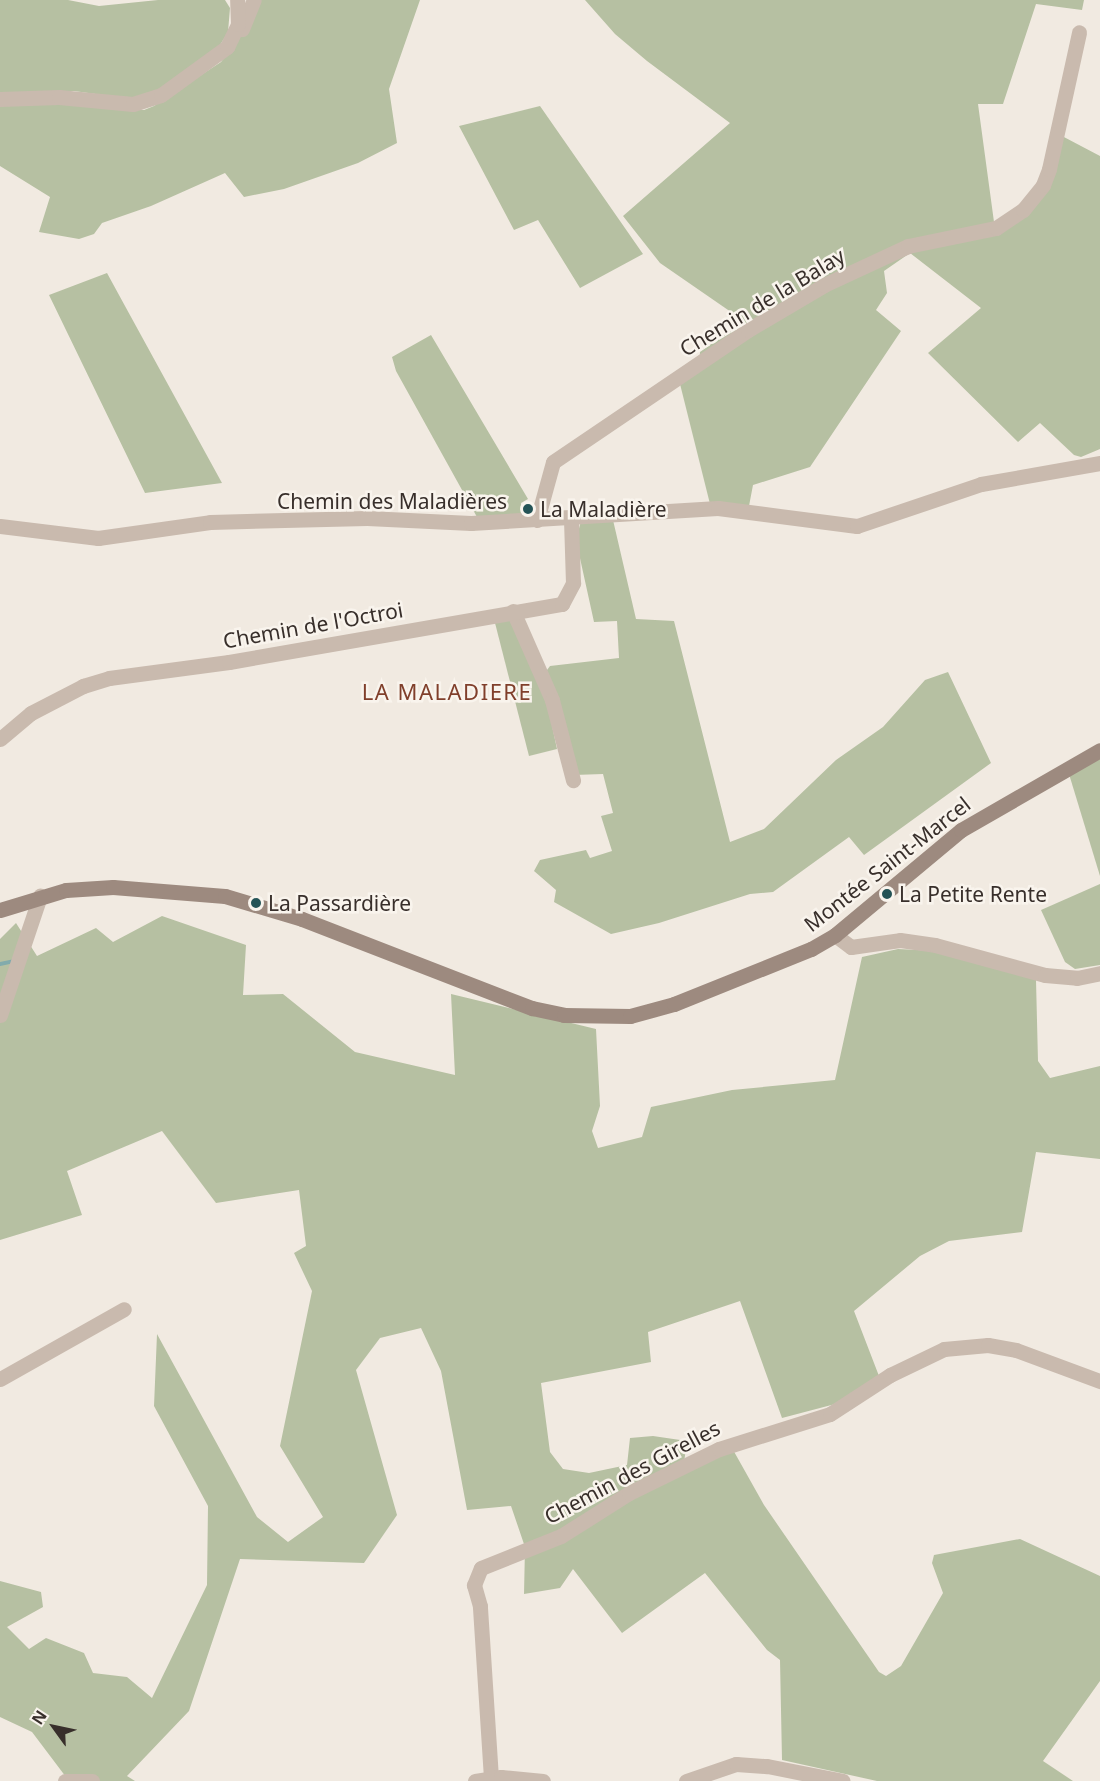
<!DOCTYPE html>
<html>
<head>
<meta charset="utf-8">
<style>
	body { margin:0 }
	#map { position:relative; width:1100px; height:1781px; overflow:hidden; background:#f1eae1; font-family:"Noto Sans",sans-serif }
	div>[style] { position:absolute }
	.green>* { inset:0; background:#b6c0a2 }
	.stream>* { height:4px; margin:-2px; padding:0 2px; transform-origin:2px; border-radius:2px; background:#82abac }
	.street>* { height:15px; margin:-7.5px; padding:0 7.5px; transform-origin:7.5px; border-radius:7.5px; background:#c9baae }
	.secondary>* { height:15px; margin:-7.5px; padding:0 7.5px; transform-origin:7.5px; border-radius:7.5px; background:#9d8a7f }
	.dots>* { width:16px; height:16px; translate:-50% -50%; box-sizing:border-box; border:3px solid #f9f4ed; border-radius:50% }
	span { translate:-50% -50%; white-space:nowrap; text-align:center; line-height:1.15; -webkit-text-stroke:5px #f9f4ed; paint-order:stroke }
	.street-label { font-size:21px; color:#382f2b }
	.poi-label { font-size:21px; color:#382f2b }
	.left { translate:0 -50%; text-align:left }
	.neighbourhood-label { font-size:22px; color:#803f2b; letter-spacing:1.5px }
	.north { position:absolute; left:24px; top:1697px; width:60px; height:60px; -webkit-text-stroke:4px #f9f4ed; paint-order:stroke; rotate:303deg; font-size:16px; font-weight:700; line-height:24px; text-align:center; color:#382f2b }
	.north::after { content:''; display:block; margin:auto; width:21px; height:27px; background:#382f2b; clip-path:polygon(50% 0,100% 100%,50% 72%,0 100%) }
</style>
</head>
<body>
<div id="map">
	<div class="green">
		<i style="clip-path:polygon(0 0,68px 0,99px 6px,158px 0,225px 0,230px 8px,228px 32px,217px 50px,160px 90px,131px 99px,74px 91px,0 94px)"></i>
		<i style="clip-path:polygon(259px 0,420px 0,389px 89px,397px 143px,358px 163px,284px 189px,244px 197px,225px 173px,151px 206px,102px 223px,94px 234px,79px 239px,39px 232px,50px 197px,0 166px,0 103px,45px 101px,144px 110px,154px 106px,221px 62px,253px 20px)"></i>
		<i style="clip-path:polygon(585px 0,1084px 0,1082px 10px,1036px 4px,1003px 104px,978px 104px,994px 222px,1017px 222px,1062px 136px,1100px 156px,1100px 449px,1081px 457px,1074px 455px,1040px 423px,1018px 442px,928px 353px,981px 308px,910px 253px,884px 271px,887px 293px,876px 310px,901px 331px,810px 467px,753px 485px,749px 506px,710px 504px,680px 384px,699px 371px,700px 352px,744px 321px,660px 263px,623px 216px,730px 123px,647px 61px,615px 34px)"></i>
		<i style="clip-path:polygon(540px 106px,643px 254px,580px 288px,538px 220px,514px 230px,459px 126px)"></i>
		<i style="clip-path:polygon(107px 273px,125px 306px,222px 483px,145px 493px,49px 295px)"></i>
		<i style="clip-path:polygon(431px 335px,528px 499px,521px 503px,521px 516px,477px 517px,396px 371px,392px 357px)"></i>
		<i style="clip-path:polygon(613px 520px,636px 619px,674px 621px,730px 842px,764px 829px,836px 760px,883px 727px,925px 680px,948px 672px,991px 763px,864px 855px,849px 837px,773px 892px,750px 894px,659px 923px,611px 934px,554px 902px,556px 890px,534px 871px,540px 860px,586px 850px,590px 858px,612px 851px,601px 816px,613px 813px,603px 774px,574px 775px,544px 674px,550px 666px,619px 658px,617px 621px,594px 622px,576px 540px,581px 521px)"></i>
		<i style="clip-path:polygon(509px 616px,546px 697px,557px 749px,529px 756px,494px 619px)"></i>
		<i style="clip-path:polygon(1100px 758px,1100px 876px,1069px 774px)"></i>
		<i style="clip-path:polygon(1100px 884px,1100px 965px,1075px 969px,1065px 962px,1041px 910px)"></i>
		<i style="clip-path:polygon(162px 916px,246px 945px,243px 995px,283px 994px,355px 1052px,455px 1075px,451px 994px,596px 1029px,600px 1106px,592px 1131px,598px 1148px,642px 1137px,651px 1107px,732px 1090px,835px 1080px,862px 957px,898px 949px,937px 951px,1036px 980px,1038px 1061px,1050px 1078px,1100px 1066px,1100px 1159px,1036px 1152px,1022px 1232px,949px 1241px,920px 1256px,854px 1311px,879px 1376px,839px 1403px,782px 1418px,740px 1301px,648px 1332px,651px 1362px,541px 1383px,550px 1452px,563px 1469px,589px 1473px,627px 1465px,630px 1438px,653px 1436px,687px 1441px,683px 1470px,732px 1448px,764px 1505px,879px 1672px,886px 1676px,901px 1666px,943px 1593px,932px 1563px,934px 1555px,1020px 1539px,1100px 1576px,1100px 1681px,1043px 1761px,1073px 1781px,877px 1781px,782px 1760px,780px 1660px,767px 1650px,705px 1573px,622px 1633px,573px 1569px,560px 1588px,524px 1594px,525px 1547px,511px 1506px,467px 1510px,441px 1371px,421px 1328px,380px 1338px,356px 1370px,397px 1515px,364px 1563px,240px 1559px,189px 1711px,127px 1776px,135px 1781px,69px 1781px,32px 1732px,0 1717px,0 1581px,41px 1592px,43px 1607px,7px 1627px,29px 1649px,46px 1638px,84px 1653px,93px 1673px,127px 1677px,152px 1698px,207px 1585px,208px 1506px,154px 1406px,157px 1334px,257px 1517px,288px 1542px,323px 1517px,280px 1446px,312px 1291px,294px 1253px,306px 1246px,299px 1190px,216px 1203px,162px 1131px,67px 1171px,82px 1215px,0 1240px,0 939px,16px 923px,37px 956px,96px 928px,113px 942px)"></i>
	</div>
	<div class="stream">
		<i style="left:0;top:964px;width:14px;rotate:-12deg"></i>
	</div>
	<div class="street">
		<i style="left:242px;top:29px;width:31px;rotate:-68deg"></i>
		<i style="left:0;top:99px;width:59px;rotate:-1.9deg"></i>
		<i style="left:59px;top:97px;width:74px;rotate:5.4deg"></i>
		<i style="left:133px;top:104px;width:29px;rotate:-18deg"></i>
		<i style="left:161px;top:95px;width:82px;rotate:-36deg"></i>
		<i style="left:227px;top:47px;width:25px;rotate:-64deg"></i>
		<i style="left:238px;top:24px;width:24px;rotate:-92deg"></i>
		<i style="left:537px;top:520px;width:60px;rotate:-74.6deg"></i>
		<i style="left:553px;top:462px;width:235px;rotate:-34.1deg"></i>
		<i style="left:748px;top:330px;width:88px;rotate:-30.6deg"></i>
		<i style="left:824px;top:285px;width:93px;rotate:-24.9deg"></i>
		<i style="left:908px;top:246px;width:90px;rotate:-11.6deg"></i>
		<i style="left:996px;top:228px;width:32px;rotate:-34deg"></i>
		<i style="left:1023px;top:210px;width:32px;rotate:-51deg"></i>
		<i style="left:1043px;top:185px;width:17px;rotate:-69deg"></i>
		<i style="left:1049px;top:169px;width:140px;rotate:-77.6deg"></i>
		<i style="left:0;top:526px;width:99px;rotate:7deg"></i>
		<i style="left:98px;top:538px;width:113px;rotate:-8.1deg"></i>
		<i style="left:210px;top:522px;width:157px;rotate:-1.5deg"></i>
		<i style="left:367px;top:518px;width:104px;rotate:2.8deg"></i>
		<i style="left:471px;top:523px;width:247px;rotate:-3.5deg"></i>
		<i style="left:718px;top:508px;width:140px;rotate:7.4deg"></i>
		<i style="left:857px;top:526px;width:131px;rotate:-18.7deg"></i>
		<i style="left:981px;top:484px;width:121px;rotate:-10deg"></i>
		<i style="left:513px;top:611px;width:97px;rotate:66.3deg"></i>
		<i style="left:552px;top:700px;width:83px;rotate:75.3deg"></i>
		<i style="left:0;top:739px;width:40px;rotate:-40deg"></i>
		<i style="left:31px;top:713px;width:59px;rotate:-27.4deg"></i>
		<i style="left:83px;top:686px;width:27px;rotate:-17deg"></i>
		<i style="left:109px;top:678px;width:121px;rotate:-7.6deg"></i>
		<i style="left:229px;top:662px;width:338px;rotate:-9.9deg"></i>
		<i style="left:562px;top:604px;width:24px;rotate:-62deg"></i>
		<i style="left:573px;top:583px;width:65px;rotate:-91.8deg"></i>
		<i style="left:835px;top:935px;width:20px;rotate:37deg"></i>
		<i style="left:851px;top:947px;width:49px;rotate:-8.1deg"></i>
		<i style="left:900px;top:940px;width:35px;rotate:8deg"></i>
		<i style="left:935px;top:945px;width:114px;rotate:15.3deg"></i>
		<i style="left:1045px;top:975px;width:32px;rotate:5deg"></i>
		<i style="left:1077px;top:978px;width:24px;rotate:-12deg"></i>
		<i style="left:0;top:1015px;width:126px;rotate:-71.4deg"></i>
		<i style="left:0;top:1379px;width:142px;rotate:-29.4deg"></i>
		<i style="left:491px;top:1778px;width:172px;rotate:-93.7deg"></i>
		<i style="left:480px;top:1606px;width:22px;rotate:-106deg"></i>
		<i style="left:474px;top:1585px;width:18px;rotate:-68deg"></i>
		<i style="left:481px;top:1568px;width:86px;rotate:-21.8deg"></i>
		<i style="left:561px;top:1536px;width:80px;rotate:-32.3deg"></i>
		<i style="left:629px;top:1493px;width:100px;rotate:-26.1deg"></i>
		<i style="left:719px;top:1449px;width:116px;rotate:-17.5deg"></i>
		<i style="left:830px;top:1414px;width:72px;rotate:-33deg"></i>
		<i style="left:890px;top:1375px;width:60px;rotate:-25.7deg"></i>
		<i style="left:944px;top:1349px;width:44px;rotate:-5.2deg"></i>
		<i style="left:988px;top:1345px;width:28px;rotate:10deg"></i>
		<i style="left:1016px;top:1350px;width:90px;rotate:20.3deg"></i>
		<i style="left:65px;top:1781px;width:27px"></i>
		<i style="left:475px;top:1781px;width:26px;rotate:-9deg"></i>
		<i style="left:501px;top:1777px;width:42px;rotate:5.4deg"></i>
		<i style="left:686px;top:1781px;width:53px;rotate:-18.8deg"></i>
		<i style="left:736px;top:1764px;width:31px;rotate:4deg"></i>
		<i style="left:767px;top:1766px;width:77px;rotate:11.2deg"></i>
	</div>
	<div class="secondary">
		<i style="left:0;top:910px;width:69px;rotate:-16.9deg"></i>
		<i style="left:66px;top:890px;width:47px;rotate:-3.7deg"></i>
		<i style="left:113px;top:887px;width:112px;rotate:4.6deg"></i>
		<i style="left:225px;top:896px;width:80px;rotate:16.6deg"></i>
		<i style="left:302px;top:919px;width:247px;rotate:21.2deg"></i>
		<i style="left:532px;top:1008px;width:33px;rotate:12deg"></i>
		<i style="left:564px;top:1015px;width:66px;rotate:0.9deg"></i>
		<i style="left:630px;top:1016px;width:46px;rotate:-15.3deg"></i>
		<i style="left:674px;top:1004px;width:148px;rotate:-21.9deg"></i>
		<i style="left:811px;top:949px;width:28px;rotate:-30deg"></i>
		<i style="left:835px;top:935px;width:164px;rotate:-39.8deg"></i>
		<i style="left:961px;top:830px;width:160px;rotate:-29.9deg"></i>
	</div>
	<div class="dots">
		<i style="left:528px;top:509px;background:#245356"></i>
		<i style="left:887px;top:894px;background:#245356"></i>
		<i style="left:256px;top:903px;background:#245356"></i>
	</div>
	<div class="street-label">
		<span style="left:762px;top:302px;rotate:-31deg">Chemin de la Balay</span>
		<span style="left:392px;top:501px">Chemin des Maladières</span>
		<span style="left:313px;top:625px;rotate:-10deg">Chemin de l'Octroi</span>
		<span style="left:887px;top:864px;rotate:-38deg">Montée Saint-Marcel</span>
		<span style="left:632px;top:1472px;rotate:-28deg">Chemin des Girelles</span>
	</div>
	<div class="poi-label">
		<span class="left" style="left:540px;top:509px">La Maladière</span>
		<span class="left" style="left:899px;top:894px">La Petite Rente</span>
		<span class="left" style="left:268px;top:903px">La Passardière</span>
	</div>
	<div class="neighbourhood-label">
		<span style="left:447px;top:692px">LA MALADIERE</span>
	</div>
	<div class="north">N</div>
</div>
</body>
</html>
